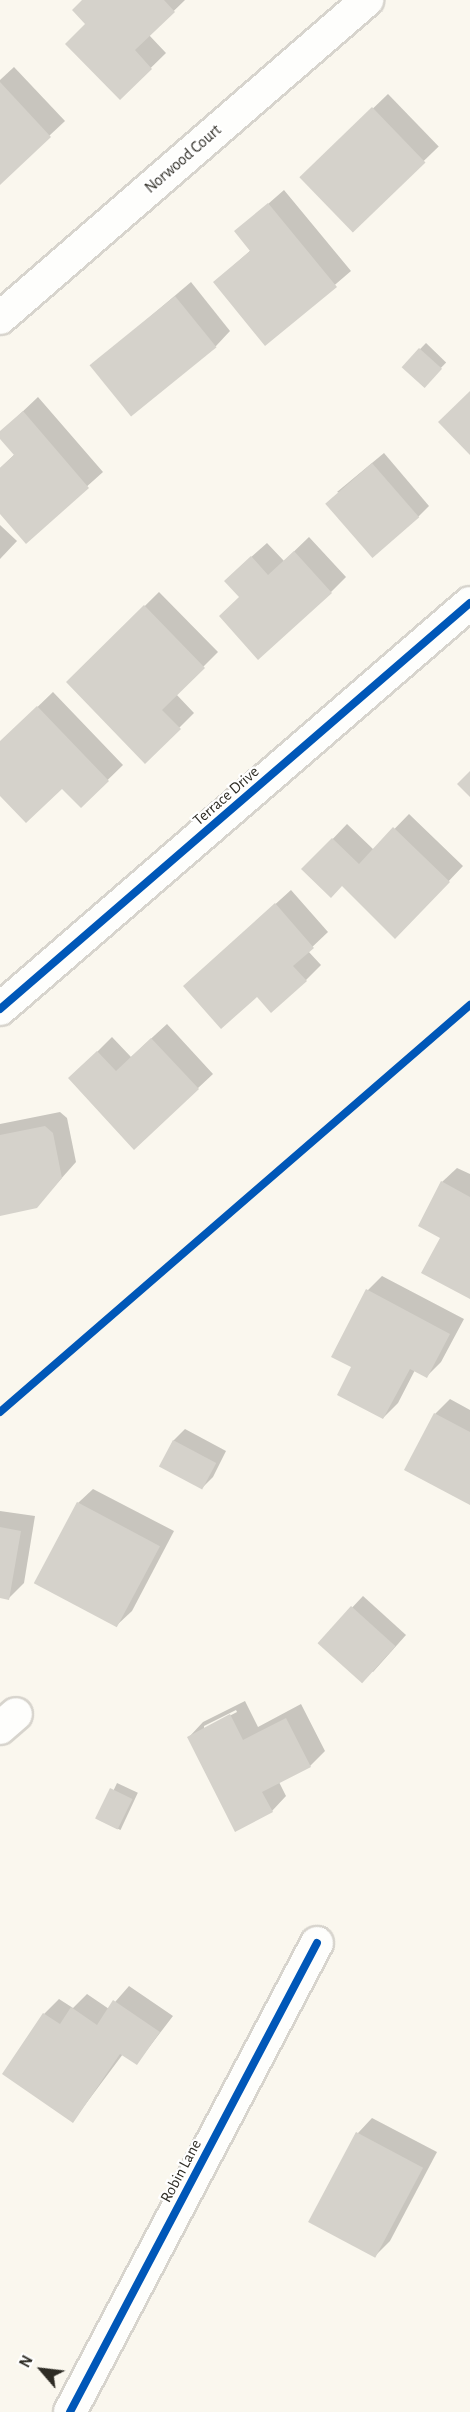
<!DOCTYPE html>
<html>
<head>
<meta charset="utf-8">
<style>
	body { margin:0 }
	#map { position:relative; width:470px; height:2412px; overflow:hidden; background:#faf7ee; font-family:"Alegreya Sans",sans-serif }
	div>[style] { position:absolute }
	.shadow>* { inset:0; background:#0003; transform-origin:0 0 }
	.building>* { inset:0; background:#d5d2cb; transform-origin:0 0 }
	.roads { filter:drop-shadow(2px 0 #d7d4cd) drop-shadow(-2px 0 #d7d4cd) drop-shadow(0 2px #d7d4cd) drop-shadow(0 -2px #d7d4cd) }
	.minor>* { height:32px; margin:-16px; padding:0 16px; transform-origin:16px; border-radius:16px; background:#fefefc }
	.cycleway>* { height:8px; margin:-4px; padding:0 4px; transform-origin:4px; border-radius:4px; background:#0057b8 }
	span { translate:-50% -50%; white-space:nowrap; text-align:center; line-height:1.15; -webkit-text-stroke:4.5px #fff; paint-order:stroke }
	.street-label { font-size:16px; color:#2e2c25 }
	.north { position:absolute; left:12px; top:2340px; width:60px; height:60px; -webkit-text-stroke:4px #fff; paint-order:stroke; rotate:298deg; font-size:16px; font-weight:700; line-height:24px; text-align:center; color:#2e2c25 }
	.north::after { content:''; display:block; margin:auto; width:21px; height:27px; background:#2e2c25; clip-path:polygon(50% 0,100% 100%,50% 72%,0 100%) }
</style>
</head>
<body>
<div id="map">
	<div class="shadow">
		<i style="clip-path:polygon(83px 0,185px 0,149px 35px,166px 53px,120px 98px,87px 24px)"></i>
		<i style="clip-path:polygon(14px 67px,65px 121px,0 182px,0 80px)"></i>
		<i style="left:388px;top:94px;width:73px;height:120px;rotate:46deg"></i>
		<i style="clip-path:polygon(284px 190px,351px 271px,266px 344px,215px 282px,251px 250px,236px 232px)"></i>
		<i style="clip-path:polygon(191px 282px,230px 331px,216px 346px,92px 366px)"></i>
		<i style="left:426px;top:343px;width:28px;height:33px;rotate:44deg"></i>
		<i style="clip-path:polygon(38px 397px,103px 472px,26px 541px,0 512px,0 468px,15px 454px,0 433px)"></i>
		<i style="clip-path:polygon(384px 453px,429px 506px,418px 517px,337px 492px)"></i>
		<i style="clip-path:polygon(0 525px,17px 541px,0 559px)"></i>
		<i style="clip-path:polygon(309px 537px,346px 577px,331px 592px,240px 597px,241px 566px,267px 543px,284px 561px)"></i>
		<i style="clip-path:polygon(159px 592px,218px 652px,176px 694px,194px 713px,145px 762px,68px 682px)"></i>
		<i style="clip-path:polygon(53px 692px,123px 765px,81px 806px,62px 787px,0 794px,0 743px)"></i>
		<i style="clip-path:polygon(409px 814px,463px 866px,410px 922px,342px 884px,304px 869px,347px 824px,374px 850px)"></i>
		<i style="clip-path:polygon(291px 890px,328px 932px,308px 951px,321px 965px,306px 980px,271px 1011px,257px 995px,185px 986px)"></i>
		<i style="clip-path:polygon(167px 1024px,213px 1074px,134px 1148px,85px 1064px,112px 1037px,131px 1057px)"></i>
		<i style="clip-path:polygon(60px 1112px,67px 1118px,76px 1162px,36px 1207px,0 1214px,0 1124px)"></i>
		<i style="clip-path:polygon(457px 1168px,470px 1174px,470px 1298px,442px 1237px,442px 1182px)"></i>
		<i style="clip-path:polygon(382px 1276px,464px 1319px,441px 1362px,427px 1376px,415px 1370px,398px 1403px,383px 1418px,353px 1367px,368px 1290px)"></i>
		<i style="clip-path:polygon(450px 1399px,470px 1410px,470px 1504px,435px 1414px)"></i>
		<i style="clip-path:polygon(185px 1429px,226px 1451px,213px 1477px,202px 1488px,161px 1466px,174px 1440px)"></i>
		<i style="clip-path:polygon(93px 1489px,174px 1531px,132px 1611px,117px 1625px,78px 1503px)"></i>
		<i style="clip-path:polygon(0 1511px,35px 1516px,24px 1583px,9px 1598px,0 1597px)"></i>
		<i style="clip-path:polygon(363px 1596px,406px 1635px,373px 1672px,319px 1643px)"></i>
		<i style="clip-path:polygon(evenodd,245px 1701px,258px 1727px,301px 1704px,325px 1751px,310px 1766px,279px 1782px,286px 1796px,272px 1811px,189px 1737px,203px 1722px,245px 1701px,236px 1710px,237px 1712px,204px 1729px,204px 1726px,236px 1710px)"></i>
		<i style="left:117px;top:1783px;width:23px;height:41px;rotate:25deg"></i>
		<i style="clip-path:polygon(129px 1986px,173px 2016px,137px 2063px,123px 2054px,73px 2121px,4px 2074px,44px 2014px,59px 1999px,73px 2008px,87px 1994px,109px 2009px)"></i>
		<i style="clip-path:polygon(372px 2118px,437px 2152px,390px 2241px,375px 2256px,310px 2221px,358px 2133px)"></i>
	</div>
	<div class="building">
		<i style="clip-path:polygon(82px 0,164px 0,175px 12px,135px 50px,152px 69px,120px 100px,65px 44px,85px 24px,72px 10px)"></i>
		<i style="clip-path:polygon(0 82px,51px 137px,0 185px)"></i>
		<i style="left:372px;top:107px;width:77px;height:101px;rotate:46deg"></i>
		<i style="clip-path:polygon(268px 203px,337px 287px,265px 346px,213px 282px,250px 251px,234px 231px)"></i>
		<i style="left:175px;top:296px;width:66px;height:110px;rotate:51deg"></i>
		<i style="left:419px;top:348px;width:31px;height:26px;rotate:42deg"></i>
		<i style="clip-path:polygon(470px 391px,470px 455px,438px 422px)"></i>
		<i style="clip-path:polygon(23px 411px,89px 488px,26px 544px,0 514px,0 468px,14px 455px,0 439px,0 431px)"></i>
		<i style="left:372px;top:463px;width:72px;height:62px;rotate:49deg"></i>
		<i style="clip-path:polygon(294px 551px,332px 593px,258px 660px,219px 616px,239px 597px,224px 581px,251px 556px,268px 575px)"></i>
		<i style="clip-path:polygon(144px 605px,205px 668px,162px 710px,181px 729px,145px 764px,66px 682px)"></i>
		<i style="clip-path:polygon(37px 706px,109px 781px,81px 808px,62px 789px,26px 823px,0 796px,0 741px)"></i>
		<i style="clip-path:polygon(470px 771px,470px 797px,457px 784px)"></i>
		<i style="clip-path:polygon(393px 827px,450px 882px,395px 939px,342px 886px,331px 898px,301px 869px,332px 838px,359px 864px)"></i>
		<i style="clip-path:polygon(275px 903px,314px 948px,293px 966px,307px 981px,271px 1013px,257px 997px,221px 1029px,183px 986px)"></i>
		<i style="clip-path:polygon(151px 1038px,199px 1089px,134px 1150px,68px 1078px,97px 1051px,116px 1071px)"></i>
		<i style="clip-path:polygon(45px 1126px,53px 1133px,62px 1178px,37px 1208px,0 1216px,0 1135px)"></i>
		<i style="clip-path:polygon(441px 1181px,470px 1197px,470px 1299px,421px 1273px,440px 1238px,418px 1226px)"></i>
		<i style="clip-path:polygon(366px 1289px,450px 1334px,427px 1378px,410px 1369px,383px 1419px,337px 1395px,351px 1367px,331px 1357px)"></i>
		<i style="clip-path:polygon(434px 1413px,470px 1432px,470px 1505px,404px 1470px)"></i>
		<i style="left:173px;top:1440px;width:49px;height:30px;rotate:28deg"></i>
		<i style="left:77px;top:1502px;width:94px;height:92px;rotate:28deg"></i>
		<i style="clip-path:polygon(0 1527px,21px 1531px,9px 1600px,0 1598px)"></i>
		<i style="left:351px;top:1606px;width:60px;height:50px;rotate:42deg"></i>
		<i style="clip-path:polygon(230px 1714px,243px 1740px,286px 1718px,311px 1767px,262px 1792px,273px 1812px,235px 1832px,187px 1737px)"></i>
		<i style="left:110px;top:1788px;width:25px;height:34px;rotate:26deg"></i>
		<i style="clip-path:polygon(113px 2000px,160px 2032px,137px 2065px,120px 2054px,73px 2123px,2px 2074px,43px 2013px,60px 2024px,71px 2007px,97px 2025px)"></i>
		<i style="left:356px;top:2132px;width:76px;height:102px;rotate:28deg"></i>
	</div>
	<div class="roads">
		<div class="minor">
			<i style="left:0;top:318px;width:486px;rotate:-40.9deg"></i>
			<i style="left:0;top:1009px;width:621px;rotate:-40.82deg"></i>
			<i style="left:0;top:1728px;width:21px;rotate:-41deg"></i>
			<i style="left:70px;top:2412px;width:530px;rotate:-62.23deg"></i>
		</div>
	</div>
	<div class="cycleway">
		<i style="left:0;top:1009px;width:621px;rotate:-40.82deg"></i>
		<i style="left:0;top:1412px;width:622px;rotate:-40.89deg"></i>
		<i style="left:70px;top:2412px;width:530px;rotate:-62.23deg"></i>
	</div>
	<div class="street-label">
		<span style="left:183px;top:159px;rotate:-41deg">Norwood Court</span>
		<span style="left:226px;top:796px;rotate:-41deg">Terrace Drive</span>
		<span style="left:181px;top:2171px;rotate:-62deg">Robin Lane</span>
	</div>
	<div class="north">N</div>
</div>
</body>
</html>
